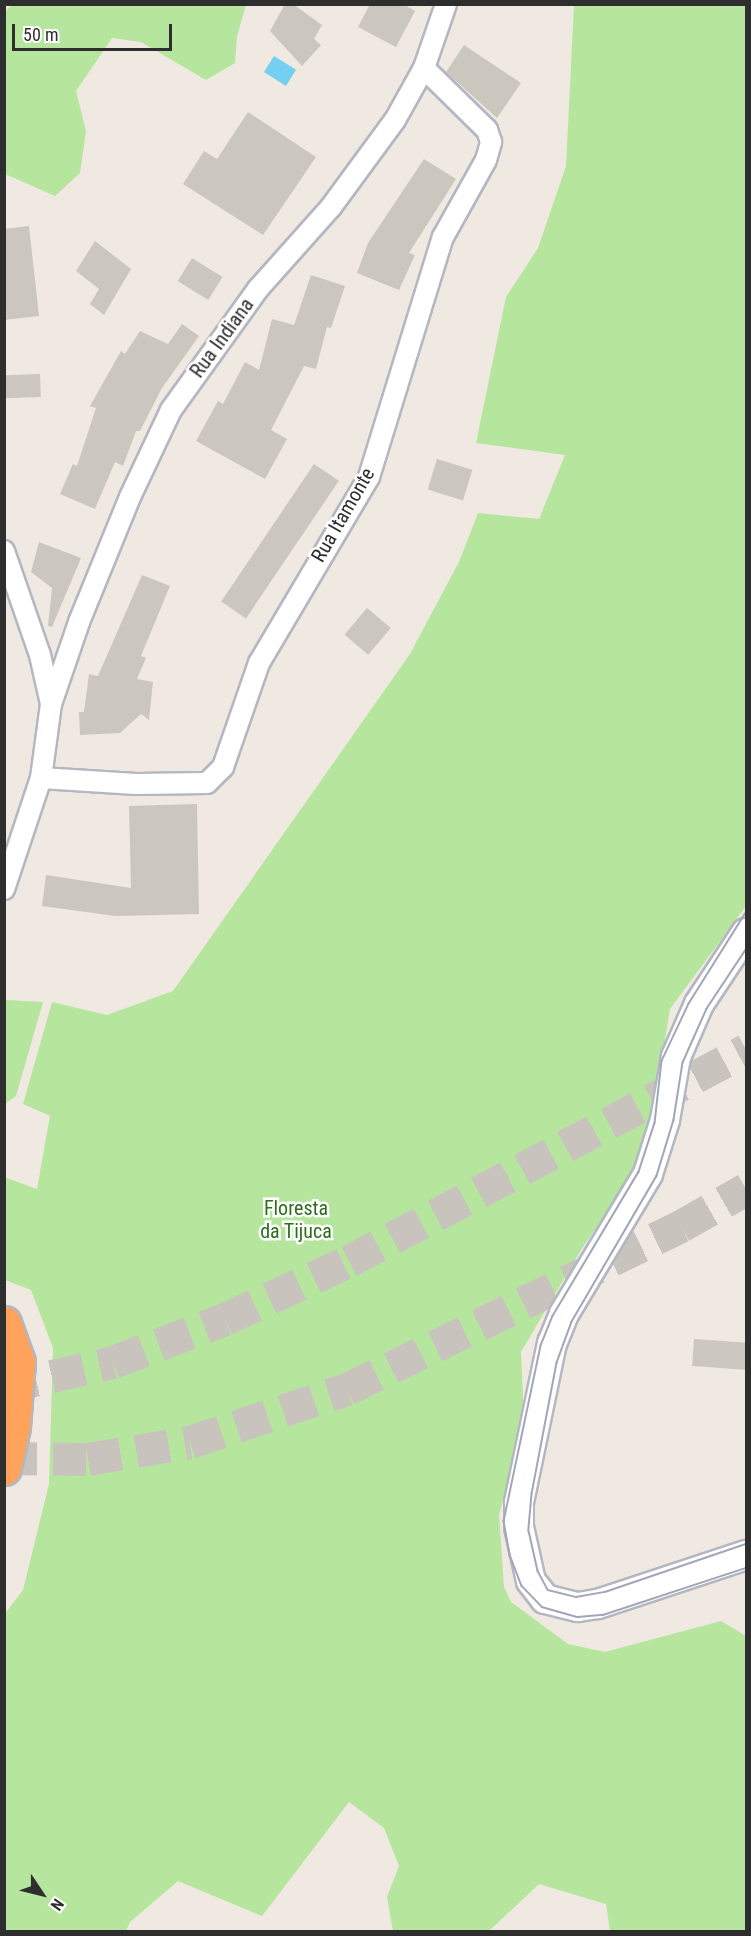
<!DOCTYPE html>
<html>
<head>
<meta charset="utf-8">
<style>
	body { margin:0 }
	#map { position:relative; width:751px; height:1936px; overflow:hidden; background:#efe9e1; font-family:"Roboto Condensed",sans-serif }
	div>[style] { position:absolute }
	.green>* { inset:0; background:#b6e59e }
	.water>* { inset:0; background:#75cff0; transform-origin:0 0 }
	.building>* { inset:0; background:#cbc7bf; transform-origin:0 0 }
	.highway-tunnel>* { height:33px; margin-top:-16.5px; transform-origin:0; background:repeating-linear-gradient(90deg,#c8c4bd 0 33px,transparent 0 49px) }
	.roads { filter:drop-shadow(2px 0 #b4b7c1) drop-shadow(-2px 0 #b4b7c1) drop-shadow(0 2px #b4b7c1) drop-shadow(0 -2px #b4b7c1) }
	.street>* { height:20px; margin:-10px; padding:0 10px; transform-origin:10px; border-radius:10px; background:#fff }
	.secondary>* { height:28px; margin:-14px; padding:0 14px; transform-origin:14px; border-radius:14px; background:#fff }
	.highway>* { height:33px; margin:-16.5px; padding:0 16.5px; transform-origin:16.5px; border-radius:16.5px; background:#ffa35c }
	.tram>* { height:1.5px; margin:-0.75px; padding:0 0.75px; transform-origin:0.75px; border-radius:0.75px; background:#a3a6b8 }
	span { translate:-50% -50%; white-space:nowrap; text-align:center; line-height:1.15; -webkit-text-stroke:5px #fff; paint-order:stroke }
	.street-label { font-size:20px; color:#2e2e2e }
	.park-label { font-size:20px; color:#2c6e1b }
	.frame { position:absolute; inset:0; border:6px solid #2e2e2e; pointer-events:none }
	.north { position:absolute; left:12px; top:1864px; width:60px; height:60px; -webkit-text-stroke:4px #fff; paint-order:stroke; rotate:125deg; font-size:16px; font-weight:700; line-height:24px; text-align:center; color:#2e2e2e }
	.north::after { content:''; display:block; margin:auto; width:21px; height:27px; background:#2e2e2e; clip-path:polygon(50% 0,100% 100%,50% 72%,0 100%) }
	.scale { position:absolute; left:12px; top:24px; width:160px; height:27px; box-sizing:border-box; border:3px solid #2e2e2e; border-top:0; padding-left:8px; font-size:18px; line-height:21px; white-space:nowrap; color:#2e2e2e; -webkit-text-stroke:4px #fff; paint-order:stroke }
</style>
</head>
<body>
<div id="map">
	<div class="green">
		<i style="clip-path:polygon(12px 5px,12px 4px,246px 5px,237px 36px,235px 63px,206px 80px,141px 42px,112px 38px,76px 91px,86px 131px,80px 173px,55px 196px,5px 174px,4px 12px)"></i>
		<i style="clip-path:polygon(574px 5px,746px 5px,746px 906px,670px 1009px,647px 1152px,581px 1250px,521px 1352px,524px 1420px,499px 1515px,504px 1587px,511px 1602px,568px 1644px,605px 1652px,721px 1621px,746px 1636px,746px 1931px,610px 1931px,606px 1904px,539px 1884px,489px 1931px,393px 1931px,387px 1897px,399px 1866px,384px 1828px,349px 1802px,262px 1916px,178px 1881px,130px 1922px,126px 1931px,5px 1931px,4px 1615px,23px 1590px,49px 1484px,53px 1348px,31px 1290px,5px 1280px,4px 1177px,37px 1189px,50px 1116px,23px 1104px,52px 1002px,107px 1015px,173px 991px,410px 654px,459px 562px,478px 513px,539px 519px,565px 455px,476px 443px,506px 297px,538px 248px,566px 166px)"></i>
		<i style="clip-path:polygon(5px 1000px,43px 1002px,16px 1096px,5px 1104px)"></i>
	</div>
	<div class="water">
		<i style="left:274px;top:56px;width:26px;height:19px;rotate:32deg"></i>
	</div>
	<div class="building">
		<i style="clip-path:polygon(285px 4px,293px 4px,322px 25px,314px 39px,321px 45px,302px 66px,270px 31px)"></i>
		<i style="clip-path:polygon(370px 4px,403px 4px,415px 11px,396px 47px,358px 27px)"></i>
		<i style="clip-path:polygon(464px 45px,521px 83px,497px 118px,446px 72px)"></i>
		<i style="clip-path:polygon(248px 112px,316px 157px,263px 235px,183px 184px,204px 151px,217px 159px)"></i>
		<i style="clip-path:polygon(424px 159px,456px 179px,409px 253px,415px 255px,399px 290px,357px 273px,368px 243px)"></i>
		<i style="clip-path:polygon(29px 226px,39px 316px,4px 320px,4px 229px)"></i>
		<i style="clip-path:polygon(95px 241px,131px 269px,104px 315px,90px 304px,99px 289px,76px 271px)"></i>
		<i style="left:192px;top:258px;width:36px;height:27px;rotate:32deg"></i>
		<i style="clip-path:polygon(311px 275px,345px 286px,331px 328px,327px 327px,316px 369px,304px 366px,271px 430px,287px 439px,265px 479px,196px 441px,218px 401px,223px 404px,245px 362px,259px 370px,272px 319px,294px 325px)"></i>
		<i style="clip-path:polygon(182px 324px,199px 336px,162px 388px,140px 431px,136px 431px,123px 466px,115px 462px,95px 509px,60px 494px,73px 464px,77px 466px,96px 408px,90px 406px,121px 351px,125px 354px,140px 331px,168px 344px)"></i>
		<i style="left:40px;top:374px;width:23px;height:36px;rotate:88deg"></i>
		<i style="left:437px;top:459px;width:37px;height:32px;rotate:17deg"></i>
		<i style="left:314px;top:464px;width:30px;height:166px;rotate:34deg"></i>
		<i style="clip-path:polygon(39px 542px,81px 558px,52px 627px,48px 626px,52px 588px,31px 572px)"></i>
		<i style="clip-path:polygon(142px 575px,170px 586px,141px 656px,146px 658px,137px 679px,153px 682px,149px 720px,141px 714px,120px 733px,80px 735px,79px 712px,84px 712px,89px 674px,98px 676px)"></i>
		<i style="left:367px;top:608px;width:31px;height:35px;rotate:40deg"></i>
		<i style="clip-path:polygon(197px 804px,199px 914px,115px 916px,42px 906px,46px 875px,131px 888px,129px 806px)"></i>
		<i style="left:694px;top:1339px;width:53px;height:27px;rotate:4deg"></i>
	</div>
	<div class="highway-tunnel">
		<i style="left:4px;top:1387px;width:112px;rotate:-12.9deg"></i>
		<i style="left:113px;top:1362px;width:120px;rotate:-21deg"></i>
		<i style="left:225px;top:1319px;width:137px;rotate:-25.1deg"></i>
		<i style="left:349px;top:1261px;width:450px;rotate:-28deg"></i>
		<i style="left:4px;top:1458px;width:84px;rotate:0.7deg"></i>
		<i style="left:88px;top:1459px;width:103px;rotate:-9.5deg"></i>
		<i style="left:190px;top:1442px;width:166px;rotate:-18.7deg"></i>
		<i style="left:347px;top:1389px;width:372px;rotate:-26deg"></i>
		<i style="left:681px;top:1226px;width:75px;rotate:-29.6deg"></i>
	</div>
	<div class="roads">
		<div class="street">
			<i style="left:4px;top:551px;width:110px;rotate:70.9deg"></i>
			<i style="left:40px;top:655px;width:50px;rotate:77.3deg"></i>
			<i style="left:51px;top:704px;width:75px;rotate:97.7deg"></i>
			<i style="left:41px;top:778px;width:117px;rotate:108.4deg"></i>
			<i style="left:51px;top:704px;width:87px;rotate:-71.1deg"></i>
			<i style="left:79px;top:622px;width:135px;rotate:-67.8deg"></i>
			<i style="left:130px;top:497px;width:96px;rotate:-64.8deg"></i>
			<i style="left:171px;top:410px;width:149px;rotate:-54.3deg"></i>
			<i style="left:258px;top:289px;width:110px;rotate:-48.3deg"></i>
			<i style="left:331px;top:207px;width:108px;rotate:-53.7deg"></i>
			<i style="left:395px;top:120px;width:60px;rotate:-60.9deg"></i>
			<i style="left:424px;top:68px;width:68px;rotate:-71deg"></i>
			<i style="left:41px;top:778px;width:95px;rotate:3.6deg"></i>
			<i style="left:136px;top:784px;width:71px;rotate:-0.8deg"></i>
			<i style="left:207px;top:783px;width:23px;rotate:-45deg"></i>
			<i style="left:223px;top:767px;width:110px;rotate:-70.9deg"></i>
			<i style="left:259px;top:663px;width:216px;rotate:-59.4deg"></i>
			<i style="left:369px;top:477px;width:251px;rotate:-72.9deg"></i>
			<i style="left:443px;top:237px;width:88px;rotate:-60.8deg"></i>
			<i style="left:486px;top:160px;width:19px;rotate:-74deg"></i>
			<i style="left:491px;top:142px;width:13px;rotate:-108deg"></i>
			<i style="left:487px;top:130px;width:88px;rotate:-135.5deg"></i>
		</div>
		<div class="secondary">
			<i style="left:746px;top:933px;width:85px;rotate:123.5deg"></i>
			<i style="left:699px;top:1004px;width:58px;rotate:113.5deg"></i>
			<i style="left:676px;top:1057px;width:64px;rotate:99.9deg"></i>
			<i style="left:665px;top:1120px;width:57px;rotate:107.5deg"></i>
			<i style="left:648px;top:1174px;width:163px;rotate:121deg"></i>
			<i style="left:564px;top:1314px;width:31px;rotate:112deg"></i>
			<i style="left:552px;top:1343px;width:163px;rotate:101.7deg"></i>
			<i style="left:519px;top:1503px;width:24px;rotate:90deg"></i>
			<i style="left:519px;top:1527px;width:55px;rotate:77.5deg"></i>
			<i style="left:531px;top:1581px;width:23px;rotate:52deg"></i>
			<i style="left:545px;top:1599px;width:34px;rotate:14deg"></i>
			<i style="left:578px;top:1607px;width:20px;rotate:-9deg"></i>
			<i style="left:598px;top:1604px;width:156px;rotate:-18.3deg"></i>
		</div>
		<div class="highway">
			<i style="left:4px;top:1323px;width:41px;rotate:70.3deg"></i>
			<i style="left:18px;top:1362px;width:65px;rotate:94.4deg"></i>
			<i style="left:13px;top:1427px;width:42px;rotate:102.4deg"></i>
		</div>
	</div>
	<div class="tram">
		<i style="left:746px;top:913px;width:107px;rotate:122.1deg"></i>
		<i style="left:689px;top:1004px;width:63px;rotate:115.3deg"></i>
		<i style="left:662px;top:1061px;width:62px;rotate:96.4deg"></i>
		<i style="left:655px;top:1123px;width:52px;rotate:108.1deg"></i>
		<i style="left:639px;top:1172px;width:168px;rotate:120.8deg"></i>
		<i style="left:553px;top:1316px;width:32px;rotate:112deg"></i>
		<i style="left:541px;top:1346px;width:179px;rotate:101.9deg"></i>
		<i style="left:504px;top:1521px;width:35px;rotate:80deg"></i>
		<i style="left:510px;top:1555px;width:33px;rotate:69deg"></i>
		<i style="left:522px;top:1586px;width:29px;rotate:46deg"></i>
		<i style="left:542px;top:1607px;width:37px;rotate:16deg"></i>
		<i style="left:578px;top:1617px;width:25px;rotate:-5deg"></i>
		<i style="left:603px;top:1615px;width:151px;rotate:-18.2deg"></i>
		<i style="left:746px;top:950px;width:71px;rotate:123.5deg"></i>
		<i style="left:707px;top:1009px;width:59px;rotate:114deg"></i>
		<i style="left:683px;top:1063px;width:58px;rotate:99deg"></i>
		<i style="left:674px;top:1120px;width:59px;rotate:106.9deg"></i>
		<i style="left:657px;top:1176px;width:169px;rotate:120.2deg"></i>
		<i style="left:572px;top:1322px;width:44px;rotate:110.1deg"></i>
		<i style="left:557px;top:1363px;width:133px;rotate:100.8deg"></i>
		<i style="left:532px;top:1494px;width:37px;rotate:95deg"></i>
		<i style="left:529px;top:1531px;width:41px;rotate:77.3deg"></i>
		<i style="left:538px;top:1571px;width:21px;rotate:62deg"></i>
		<i style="left:548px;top:1590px;width:29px;rotate:14deg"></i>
		<i style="left:576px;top:1597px;width:29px;rotate:-10deg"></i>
		<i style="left:605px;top:1592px;width:149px;rotate:-18.8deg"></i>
	</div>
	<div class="street-label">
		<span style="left:222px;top:338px;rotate:-54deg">Rua Indiana</span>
		<span style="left:343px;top:515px;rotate:-60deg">Rua Itamonte</span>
	</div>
	<div class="park-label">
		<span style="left:296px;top:1220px">Floresta<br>da Tijuca</span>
	</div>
	<div class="frame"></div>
	<div class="north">N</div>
	<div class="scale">50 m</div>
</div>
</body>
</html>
